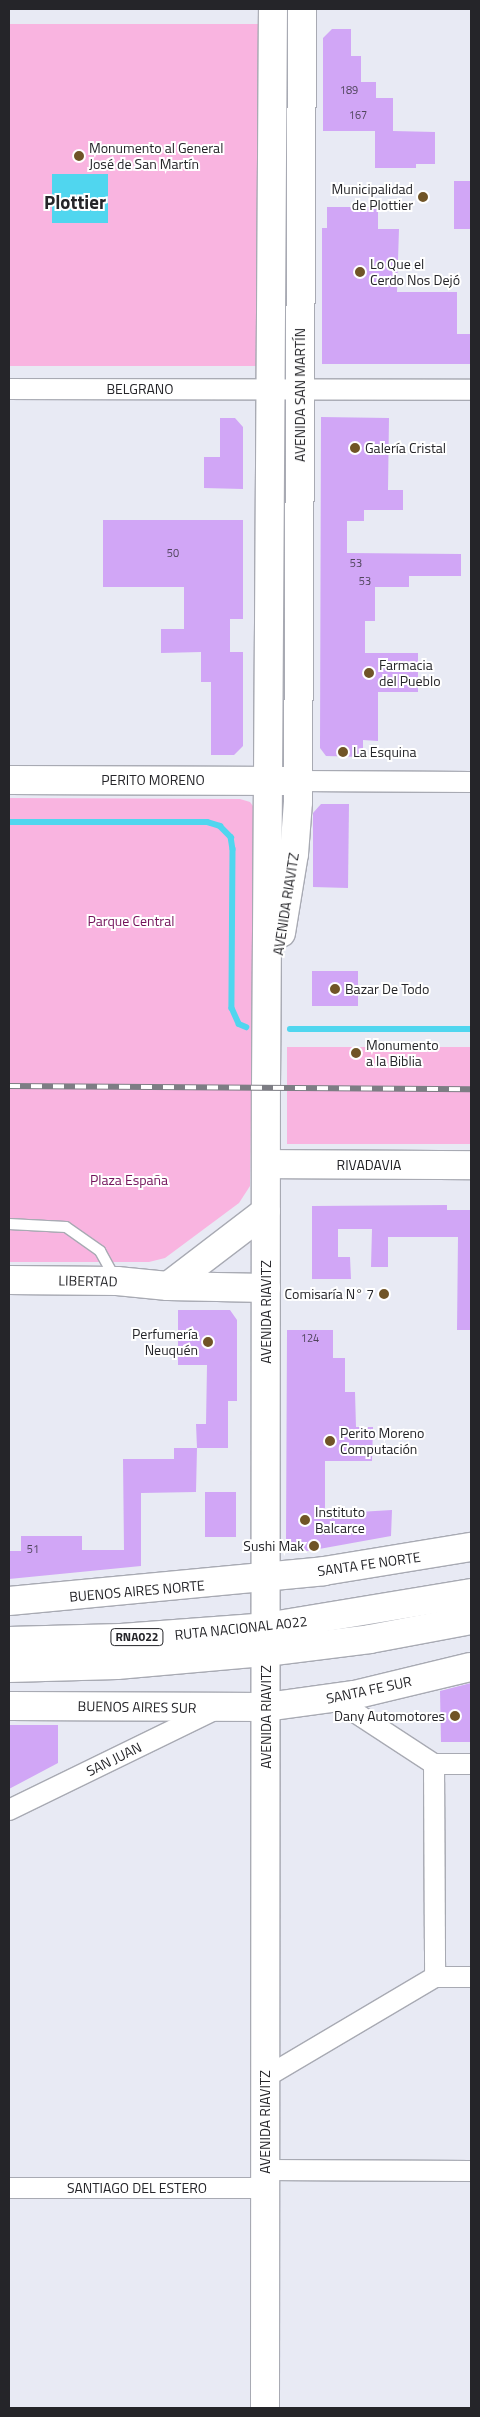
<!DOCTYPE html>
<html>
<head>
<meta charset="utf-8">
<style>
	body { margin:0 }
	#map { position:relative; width:480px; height:2417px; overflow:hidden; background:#e8eaf4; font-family:"Titillium Web",sans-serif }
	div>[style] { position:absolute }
	.green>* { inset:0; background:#f9b4e0; transform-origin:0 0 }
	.water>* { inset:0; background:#50d6ef; transform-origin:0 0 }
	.stream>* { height:5.5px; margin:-2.75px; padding:0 2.75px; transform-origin:2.75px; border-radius:2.75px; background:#50d6ef }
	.building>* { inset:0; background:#d1a6f6; transform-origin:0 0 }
	.roads { filter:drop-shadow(1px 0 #a8aab3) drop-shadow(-1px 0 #a8aab3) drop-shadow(0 1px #a8aab3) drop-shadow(0 -1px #a8aab3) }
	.lane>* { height:10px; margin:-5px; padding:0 5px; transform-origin:5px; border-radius:5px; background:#fff }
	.street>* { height:20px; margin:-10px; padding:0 10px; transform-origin:10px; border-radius:10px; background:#fff }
	.secondary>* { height:28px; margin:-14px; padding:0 14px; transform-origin:14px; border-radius:14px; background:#fff }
	.highway>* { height:28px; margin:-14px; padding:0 14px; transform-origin:14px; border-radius:14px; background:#fff }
	.rail>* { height:5.5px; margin-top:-2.75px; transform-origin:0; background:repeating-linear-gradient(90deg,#fff 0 11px,#7d7d84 0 22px); box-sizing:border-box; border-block:1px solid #7d7d84 }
	.dots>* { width:14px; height:14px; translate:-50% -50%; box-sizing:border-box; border:2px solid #fff; border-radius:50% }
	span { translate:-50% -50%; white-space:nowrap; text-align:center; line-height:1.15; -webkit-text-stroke:4px #fff; paint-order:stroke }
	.number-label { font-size:11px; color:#50455c }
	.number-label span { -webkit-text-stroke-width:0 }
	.shield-label span { padding:1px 4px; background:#fff; border:1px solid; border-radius:4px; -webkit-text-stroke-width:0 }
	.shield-label { font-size:12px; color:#252529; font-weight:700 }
	.poi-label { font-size:14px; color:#252529 }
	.left { translate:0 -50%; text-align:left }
	.right { translate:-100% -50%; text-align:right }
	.street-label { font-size:14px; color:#252529 }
	.park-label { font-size:14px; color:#73125a }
	.district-label { font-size:19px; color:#252529; font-weight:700 }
	.frame { position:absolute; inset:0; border:10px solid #252529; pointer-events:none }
</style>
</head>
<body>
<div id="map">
	<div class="green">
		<i style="left:9px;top:24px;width:249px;height:342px"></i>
		<i style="clip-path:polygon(9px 798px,240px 799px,250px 802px,256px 810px,250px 1186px,239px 1203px,165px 1258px,149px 1262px,9px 1262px)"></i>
		<i style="left:287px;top:1047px;width:184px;height:97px"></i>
	</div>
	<div class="water">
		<i style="left:52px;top:174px;width:56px;height:49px"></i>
	</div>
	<div class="stream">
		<i style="left:9px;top:822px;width:198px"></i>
		<i style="left:207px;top:822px;width:14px;rotate:17deg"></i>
		<i style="left:220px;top:826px;width:16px;rotate:45deg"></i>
		<i style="left:231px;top:837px;width:12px;rotate:81deg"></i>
		<i style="left:233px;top:849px;width:159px;rotate:90.4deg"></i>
		<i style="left:232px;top:1008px;width:17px;rotate:66deg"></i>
		<i style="left:239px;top:1024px;width:8px;rotate:23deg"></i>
		<i style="left:290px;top:1029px;width:181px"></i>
	</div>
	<div class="building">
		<i style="clip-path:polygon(332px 29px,351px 29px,351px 56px,361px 56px,361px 82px,376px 82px,376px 98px,393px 98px,393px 131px,435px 132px,435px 164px,416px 164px,416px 168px,375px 168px,375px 131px,323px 131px,323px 38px)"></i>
		<i style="left:454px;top:181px;width:17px;height:48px"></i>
		<i style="clip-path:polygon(327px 207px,378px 207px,378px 229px,399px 229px,397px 292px,457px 292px,457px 334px,471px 334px,471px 364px,322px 364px,322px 228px,327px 228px)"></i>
		<i style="clip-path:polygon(321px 417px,389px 418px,388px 490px,403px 490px,403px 510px,364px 510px,364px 521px,347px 521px,347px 553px,461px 554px,461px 576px,409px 576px,409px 587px,375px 587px,375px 621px,365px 621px,365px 653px,418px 653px,418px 692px,378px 692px,378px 741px,363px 740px,363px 757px,326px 756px,320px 748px)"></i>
		<i style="clip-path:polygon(220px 418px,235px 418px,243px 427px,243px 489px,204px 488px,204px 457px,220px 457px)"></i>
		<i style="clip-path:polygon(103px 520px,243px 520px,243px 619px,230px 619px,230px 652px,243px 652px,243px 746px,234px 755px,211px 755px,211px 682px,201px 682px,201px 652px,161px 653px,161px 629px,184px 629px,184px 587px,103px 587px)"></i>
		<i style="clip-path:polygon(321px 804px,349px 804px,348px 888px,313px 887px,313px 813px)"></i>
		<i style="left:312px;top:971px;width:46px;height:35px"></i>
		<i style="clip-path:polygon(447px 1205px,447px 1210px,471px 1210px,471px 1330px,457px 1330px,458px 1237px,388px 1237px,388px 1267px,371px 1267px,372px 1229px,338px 1229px,338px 1257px,350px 1257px,351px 1279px,312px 1279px,312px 1206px)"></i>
		<i style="clip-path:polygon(178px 1310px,230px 1310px,237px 1320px,237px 1401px,228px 1401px,228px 1448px,197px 1448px,196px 1424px,206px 1424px,207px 1365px,178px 1365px)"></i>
		<i style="clip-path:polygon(287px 1330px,333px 1330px,333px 1358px,345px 1358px,345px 1392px,355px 1392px,356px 1427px,373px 1427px,372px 1461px,325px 1461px,325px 1514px,392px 1510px,391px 1536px,308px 1551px,292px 1548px,286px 1540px)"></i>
		<i style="clip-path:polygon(174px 1448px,197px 1448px,196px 1492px,141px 1493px,141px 1566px,9px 1579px,9px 1551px,21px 1551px,21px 1536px,82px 1536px,82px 1550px,124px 1550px,123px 1459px,174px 1459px)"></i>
		<i style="left:205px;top:1492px;width:31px;height:45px"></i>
		<i style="clip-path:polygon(471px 1683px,471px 1742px,441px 1742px,440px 1691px)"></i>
		<i style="clip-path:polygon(9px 1725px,58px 1725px,58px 1763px,9px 1789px)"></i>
	</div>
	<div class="roads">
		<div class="lane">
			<i style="left:9px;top:1224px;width:57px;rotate:3deg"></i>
			<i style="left:66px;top:1227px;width:42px;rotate:35.2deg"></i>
			<i style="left:100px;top:1251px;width:31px;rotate:61deg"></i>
		</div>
		<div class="street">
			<i style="left:9px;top:389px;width:462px;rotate:0.1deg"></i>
			<i style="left:298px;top:781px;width:173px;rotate:0.3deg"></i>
			<i style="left:333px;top:1698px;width:121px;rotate:33.2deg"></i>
			<i style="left:434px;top:1764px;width:37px"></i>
			<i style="left:434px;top:1764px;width:213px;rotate:89.7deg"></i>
			<i style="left:9px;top:1810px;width:230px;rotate:-26deg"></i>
			<i style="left:266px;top:2077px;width:196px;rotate:-30.6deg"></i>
			<i style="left:435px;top:1977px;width:36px"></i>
			<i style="left:265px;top:2170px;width:206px;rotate:0.3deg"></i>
			<i style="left:9px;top:2188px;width:256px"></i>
		</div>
		<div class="secondary">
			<i style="left:9px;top:780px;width:278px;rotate:0.2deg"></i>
			<i style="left:281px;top:933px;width:80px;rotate:-80.7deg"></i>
			<i style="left:294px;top:854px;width:52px;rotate:-85.6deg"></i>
			<i style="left:298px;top:802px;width:793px;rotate:-89.71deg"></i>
			<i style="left:266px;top:1164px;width:205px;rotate:0.3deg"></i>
			<i style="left:9px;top:1280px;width:108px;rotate:0.5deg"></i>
			<i style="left:117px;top:1281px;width:51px;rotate:5.6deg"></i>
			<i style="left:168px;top:1286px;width:98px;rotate:1.2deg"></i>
			<i style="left:168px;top:1286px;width:123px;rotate:-37.4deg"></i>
			<i style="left:9px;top:1601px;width:316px;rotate:-5.4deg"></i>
			<i style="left:324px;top:1571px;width:149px;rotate:-9.3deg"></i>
			<i style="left:9px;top:1706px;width:257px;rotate:0.2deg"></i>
			<i style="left:266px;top:1707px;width:89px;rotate:-7.8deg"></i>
			<i style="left:354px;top:1695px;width:120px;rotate:-13.5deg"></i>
			<i style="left:265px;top:2408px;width:1320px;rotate:-89.96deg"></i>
			<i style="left:266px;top:1088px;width:1079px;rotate:-89.63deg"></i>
		</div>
		<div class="highway">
			<i style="left:9px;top:1641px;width:112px;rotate:-1.5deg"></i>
			<i style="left:121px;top:1638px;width:145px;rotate:-4.3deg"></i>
			<i style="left:266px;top:1627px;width:208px;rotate:-9.4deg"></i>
			<i style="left:9px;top:1668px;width:108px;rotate:-1.6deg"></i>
			<i style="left:117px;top:1665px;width:150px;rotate:-5deg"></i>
			<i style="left:266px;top:1652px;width:105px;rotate:-7.1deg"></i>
			<i style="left:370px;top:1639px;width:103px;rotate:-10.7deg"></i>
		</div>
	</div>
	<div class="rail">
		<i style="left:9px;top:1086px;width:462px;rotate:0.4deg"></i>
	</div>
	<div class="dots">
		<i style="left:79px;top:156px;background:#705426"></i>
		<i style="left:423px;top:197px;background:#705426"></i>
		<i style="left:360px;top:272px;background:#705426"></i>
		<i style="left:355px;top:448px;background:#705426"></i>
		<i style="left:369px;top:673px;background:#705426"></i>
		<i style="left:343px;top:752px;background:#705426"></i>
		<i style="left:335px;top:989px;background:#705426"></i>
		<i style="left:356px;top:1053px;background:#705426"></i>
		<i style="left:384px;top:1294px;background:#705426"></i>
		<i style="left:208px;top:1342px;background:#705426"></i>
		<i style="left:330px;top:1441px;background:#705426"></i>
		<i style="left:305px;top:1520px;background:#705426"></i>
		<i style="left:314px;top:1546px;background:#705426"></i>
		<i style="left:455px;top:1716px;background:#705426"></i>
	</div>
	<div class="number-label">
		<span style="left:349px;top:90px">189</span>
		<span style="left:358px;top:115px">167</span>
		<span style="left:173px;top:553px">50</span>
		<span style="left:356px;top:563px">53</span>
		<span style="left:365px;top:581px">53</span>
		<span style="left:310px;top:1338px">124</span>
		<span style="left:33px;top:1549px">51</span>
	</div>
	<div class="shield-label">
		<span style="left:137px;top:1637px">RNA022</span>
	</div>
	<div class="poi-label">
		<span class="left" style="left:89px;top:156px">Monumento al General<br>José de San Martín</span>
		<span class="right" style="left:413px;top:197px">Municipalidad<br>de Plottier</span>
		<span class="left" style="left:370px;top:272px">Lo Que el<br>Cerdo Nos Dejó</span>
		<span class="left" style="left:365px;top:448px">Galería Cristal</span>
		<span class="left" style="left:379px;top:673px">Farmacia<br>del Pueblo</span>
		<span class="left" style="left:353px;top:752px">La Esquina</span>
		<span class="left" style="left:345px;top:989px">Bazar De Todo</span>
		<span class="left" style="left:366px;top:1053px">Monumento<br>a la Biblia</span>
		<span class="right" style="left:374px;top:1294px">Comisaría N° 7</span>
		<span class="right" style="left:198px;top:1342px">Perfumería<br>Neuquén</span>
		<span class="left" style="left:340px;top:1441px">Perito Moreno<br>Computación</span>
		<span class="left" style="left:315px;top:1520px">Instituto<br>Balcarce</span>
		<span class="right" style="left:304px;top:1546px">Sushi Mak</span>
		<span class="right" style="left:445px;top:1716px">Dany Automotores</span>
	</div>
	<div class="street-label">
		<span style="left:140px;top:389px">BELGRANO</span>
		<span style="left:300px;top:395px;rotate:-90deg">AVENIDA SAN MARTÍN</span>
		<span style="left:153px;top:780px">PERITO MORENO</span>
		<span style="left:286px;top:904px;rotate:-81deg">AVENIDA RIAVITZ</span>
		<span style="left:369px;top:1165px">RIVADAVIA</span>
		<span style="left:88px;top:1281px;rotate:1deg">LIBERTAD</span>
		<span style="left:266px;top:1312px;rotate:-90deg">AVENIDA RIAVITZ</span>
		<span style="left:369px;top:1564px;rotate:-8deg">SANTA FE NORTE</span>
		<span style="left:137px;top:1591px;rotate:-5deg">BUENOS AIRES NORTE</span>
		<span style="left:241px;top:1628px;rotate:-6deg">RUTA NACIONAL A022</span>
		<span style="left:369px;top:1690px;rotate:-12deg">SANTA FE SUR</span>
		<span style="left:137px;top:1707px;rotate:1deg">BUENOS AIRES SUR</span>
		<span style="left:266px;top:1717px;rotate:-90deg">AVENIDA RIAVITZ</span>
		<span style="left:114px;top:1759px;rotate:-26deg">SAN JUAN</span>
		<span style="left:265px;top:2122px;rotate:-90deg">AVENIDA RIAVITZ</span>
		<span style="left:137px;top:2188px">SANTIAGO DEL ESTERO</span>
	</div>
	<div class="park-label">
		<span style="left:131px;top:921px">Parque Central</span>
		<span style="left:129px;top:1180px">Plaza España</span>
	</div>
	<div class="district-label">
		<span style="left:75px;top:202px">Plottier</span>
	</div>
	<div class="frame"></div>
</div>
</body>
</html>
